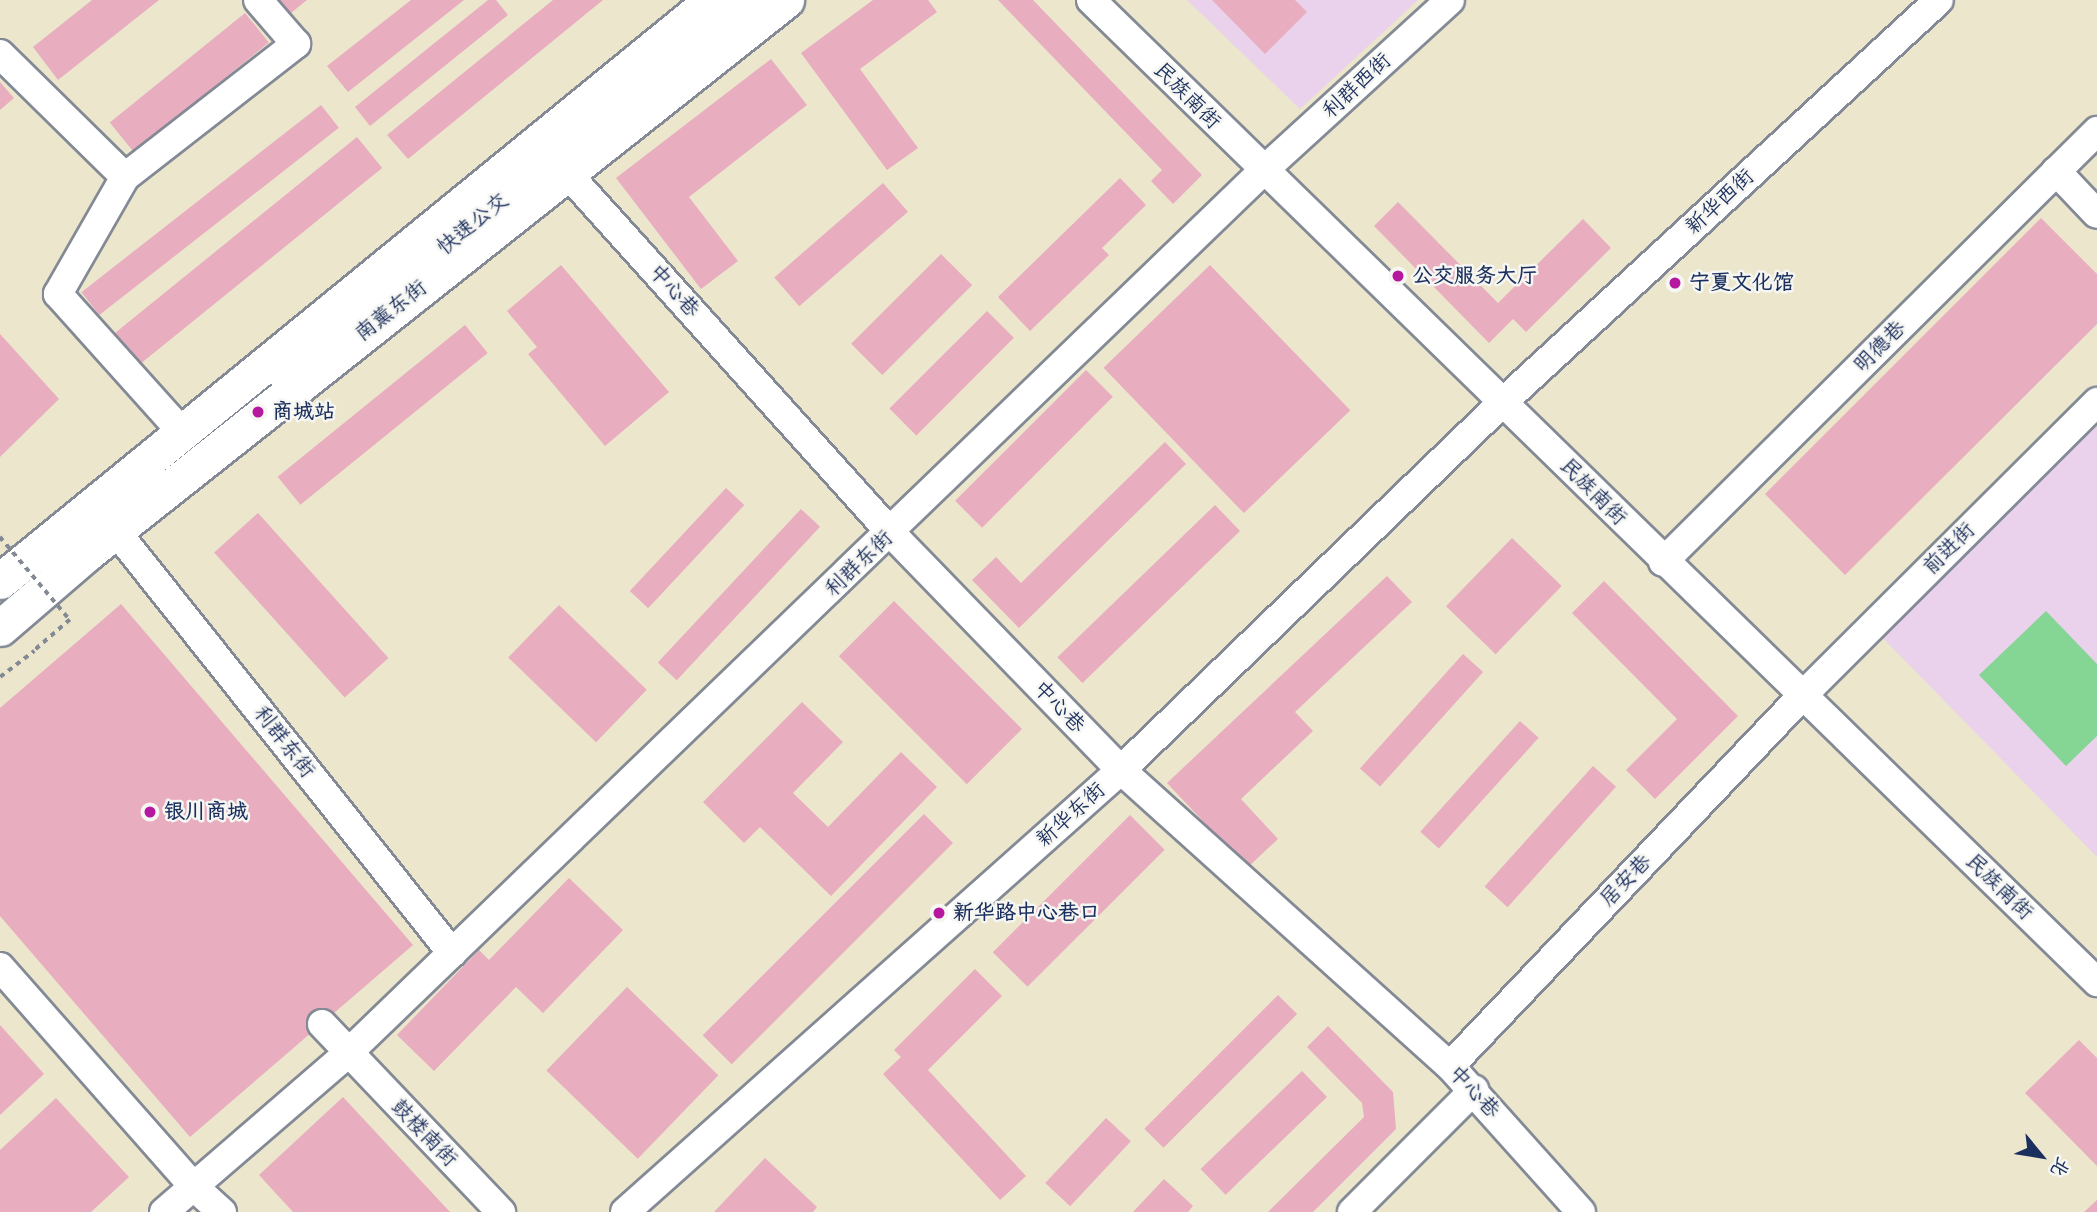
<!DOCTYPE html>
<html>
<head>
<meta charset="utf-8">
<style>
	body { margin:0 }
	#map { position:relative; width:2097px; height:1212px; overflow:hidden; background:#ebe6cc; font-family:"Balsamiq Sans","LXGW WenKai TC",sans-serif }
	div>[style] { position:absolute }
	.built>* { inset:0; background:#ead1ec }
	.green>* { inset:0; background:#85d595 }
	.building>* { inset:0; background:#e9adc0; transform-origin:0 0 }
	.path>* { height:3.5px; margin-top:-1.75px; transform-origin:0; background:repeating-linear-gradient(90deg,#838a95 0 5px,transparent 0 10px) }
	.roads { filter:drop-shadow(2px 0 #838a95) drop-shadow(-2px 0 #838a95) drop-shadow(0 2px #838a95) drop-shadow(0 -2px #838a95) }
	.minor>* { height:28px; margin:-14px; padding:0 14px; transform-origin:14px; border-radius:14px; background:#fff }
	.major>* { height:35px; margin:-17.5px; padding:0 17.5px; transform-origin:17.5px; border-radius:17.5px; background:#fff }
	.path-bridge>* { height:3.5px; margin-top:-1.75px; transform-origin:0; background:repeating-linear-gradient(90deg,#838a95 0 5px,transparent 0 10px) }
	.dots>* { width:19px; height:19px; translate:-50% -50%; box-sizing:border-box; border:4px solid #f6f6f2; border-radius:50% }
	span { translate:-50% -50%; white-space:nowrap; text-align:center; line-height:1.15; -webkit-text-stroke:5px #f6f6f2; paint-order:stroke }
	.street-label { font-size:21px; color:#1b2f5e }
	.poi-label { font-size:21px; color:#1b2f5e; font-weight:700 }
	.left { translate:0 -50%; text-align:left }
	.north { position:absolute; left:2006px; top:1121px; width:70px; height:70px; -webkit-text-stroke:5px #f6f6f2; paint-order:stroke; rotate:120deg; font-size:19px; font-weight:700; line-height:28px; text-align:center; color:#1b2f5e }
	.north::after { content:''; display:block; margin:auto; width:24px; height:32px; background:#1b2f5e; clip-path:polygon(50% 0,100% 100%,50% 72%,0 100%) }
</style>
</head>
<body>
<div id="map">
	<div class="built">
		<i style="clip-path:polygon(1187px 0,1418px 0,1300px 109px)"></i>
		<i style="clip-path:polygon(2097px 421px,2097px 857px,1879px 634px)"></i>
	</div>
	<div class="green">
		<i style="clip-path:polygon(2046px 611px,2097px 664px,2097px 736px,2066px 766px,1979px 675px)"></i>
	</div>
	<div class="building">
		<i style="clip-path:polygon(92px 0,159px 0,58px 80px,33px 47px)"></i>
		<i style="clip-path:polygon(273px 0,307px 0,286px 17px)"></i>
		<i style="clip-path:polygon(411px 0,464px 0,348px 92px,327px 66px)"></i>
		<i style="clip-path:polygon(488px 0,496px 0,508px 15px,370px 126px,355px 107px)"></i>
		<i style="clip-path:polygon(553px 0,603px 0,408px 159px,387px 135px)"></i>
		<i style="clip-path:polygon(873px 0,928px 0,937px 12px,860px 69px,918px 148px,887px 170px,801px 53px)"></i>
		<i style="clip-path:polygon(998px 0,1033px 0,1202px 175px,1173px 204px,1151px 181px,1162px 170px)"></i>
		<i style="clip-path:polygon(1212px 0,1295px 0,1307px 12px,1265px 54px)"></i>
		<i style="left:245px;top:13px;width:38px;height:174px;rotate:51deg"></i>
		<i style="clip-path:polygon(771px 59px,807px 105px,689px 197px,738px 261px,701px 289px,616px 178px)"></i>
		<i style="clip-path:polygon(0 82px,14px 98px,0 110px)"></i>
		<i style="left:321px;top:105px;width:29px;height:304px;rotate:52deg"></i>
		<i style="left:357px;top:137px;width:40px;height:313px;rotate:51deg"></i>
		<i style="clip-path:polygon(1120px 178px,1146px 205px,1102px 248px,1109px 255px,1030px 331px,998px 297px)"></i>
		<i style="left:883px;top:183px;width:38px;height:144px;rotate:49deg"></i>
		<i style="clip-path:polygon(1398px 202px,1498px 303px,1583px 219px,1611px 248px,1526px 332px,1513px 319px,1489px 343px,1374px 226px)"></i>
		<i style="clip-path:polygon(2041px 218px,2097px 274px,2097px 324px,1845px 575px,1765px 494px)"></i>
		<i style="left:941px;top:254px;width:44px;height:127px;rotate:45deg"></i>
		<i style="clip-path:polygon(561px 265px,669px 392px,605px 446px,528px 354px,537px 347px,507px 311px)"></i>
		<i style="left:1210px;top:265px;width:202px;height:148px;rotate:46deg"></i>
		<i style="left:987px;top:311px;width:38px;height:138px;rotate:45deg"></i>
		<i style="left:465px;top:325px;width:36px;height:241px;rotate:51deg"></i>
		<i style="clip-path:polygon(0 334px,59px 399px,0 457px)"></i>
		<i style="left:1086px;top:370px;width:38px;height:185px;rotate:45deg"></i>
		<i style="clip-path:polygon(1165px 442px,1186px 464px,1019px 628px,972px 580px,996px 557px,1021px 583px)"></i>
		<i style="left:726px;top:488px;width:25px;height:141px;rotate:43deg"></i>
		<i style="left:1215px;top:505px;width:36px;height:219px;rotate:46deg"></i>
		<i style="left:801px;top:509px;width:26px;height:210px;rotate:43deg"></i>
		<i style="left:258px;top:513px;width:195px;height:59px;rotate:48deg"></i>
		<i style="left:1512px;top:538px;width:69px;height:95px;rotate:44deg"></i>
		<i style="clip-path:polygon(1387px 576px,1412px 602px,1295px 712px,1313px 731px,1241px 799px,1278px 839px,1247px 868px,1167px 783px)"></i>
		<i style="clip-path:polygon(1604px 581px,1738px 716px,1655px 799px,1626px 770px,1677px 719px,1572px 613px)"></i>
		<i style="left:894px;top:601px;width:181px;height:78px;rotate:45deg"></i>
		<i style="clip-path:polygon(121px 604px,413px 945px,190px 1137px,0 916px,0 708px)"></i>
		<i style="left:559px;top:605px;width:122px;height:73px;rotate:44deg"></i>
		<i style="left:1463px;top:654px;width:27px;height:154px;rotate:42deg"></i>
		<i style="clip-path:polygon(802px 702px,843px 742px,793px 793px,828px 827px,901px 752px,937px 787px,831px 896px,760px 827px,744px 843px,703px 802px)"></i>
		<i style="left:1520px;top:721px;width:25px;height:149px;rotate:42deg"></i>
		<i style="left:1593px;top:766px;width:31px;height:162px;rotate:42deg"></i>
		<i style="left:924px;top:814px;width:41px;height:313px;rotate:45deg"></i>
		<i style="left:1130px;top:815px;width:49px;height:194px;rotate:45deg"></i>
		<i style="clip-path:polygon(569px 878px,623px 930px,543px 1013px,516px 987px,434px 1071px,397px 1035px,479px 950px,489px 960px)"></i>
		<i style="clip-path:polygon(975px 969px,1002px 996px,928px 1070px,1026px 1176px,1000px 1200px,883px 1074px,901px 1057px,894px 1050px)"></i>
		<i style="left:627px;top:987px;width:127px;height:116px;rotate:44deg"></i>
		<i style="left:1278px;top:995px;width:27px;height:189px;rotate:45deg"></i>
		<i style="clip-path:polygon(0 1025px,44px 1074px,0 1115px)"></i>
		<i style="clip-path:polygon(1328px 1026px,1393px 1092px,1396px 1129px,1313px 1212px,1268px 1212px,1364px 1117px,1362px 1103px,1307px 1047px)"></i>
		<i style="clip-path:polygon(2079px 1040px,2097px 1058px,2097px 1166px,2025px 1093px)"></i>
		<i style="left:1302px;top:1071px;width:36px;height:141px;rotate:46deg"></i>
		<i style="clip-path:polygon(343px 1097px,450px 1212px,293px 1212px,259px 1175px)"></i>
		<i style="clip-path:polygon(56px 1098px,129px 1177px,91px 1212px,0 1212px,0 1150px)"></i>
		<i style="left:1106px;top:1118px;width:34px;height:89px;rotate:43deg"></i>
		<i style="clip-path:polygon(765px 1158px,817px 1207px,813px 1212px,714px 1212px)"></i>
		<i style="clip-path:polygon(1164px 1179px,1193px 1206px,1188px 1212px,1133px 1212px)"></i>
		<i style="clip-path:polygon(2097px 1200px,2097px 1212px,2084px 1212px)"></i>
	</div>
	<div class="path">
		<i style="left:0;top:677px;width:43px;rotate:-37.4deg"></i>
	</div>
	<div class="roads">
		<div class="minor">
			<i style="left:1091px;top:0;width:1406px;rotate:44.31deg"></i>
			<i style="left:0;top:54px;width:175px;rotate:44.5deg"></i>
			<i style="left:125px;top:177px;width:217px;rotate:-37.9deg"></i>
			<i style="left:296px;top:44px;width:58px;rotate:-130.8deg"></i>
			<i style="left:2056px;top:171px;width:59px;rotate:46.4deg"></i>
			<i style="left:566px;top:172px;width:486px;rotate:48deg"></i>
			<i style="left:891px;top:533px;width:330px;rotate:45.9deg"></i>
			<i style="left:1121px;top:770px;width:443px;rotate:42deg"></i>
			<i style="left:1450px;top:1066px;width:196px;rotate:48.1deg"></i>
			<i style="left:125px;top:177px;width:135px;rotate:119.8deg"></i>
			<i style="left:58px;top:294px;width:186px;rotate:48.1deg"></i>
			<i style="left:283px;top:376px;width:601px;rotate:-38.72deg"></i>
			<i style="left:115px;top:530px;width:541px;rotate:51.46deg"></i>
			<i style="left:1663px;top:562px;width:612px;rotate:-44.8deg"></i>
			<i style="left:0;top:967px;width:292px;rotate:48.6deg"></i>
			<i style="left:193px;top:1186px;width:39px;rotate:42deg"></i>
			<i style="left:322px;top:1024px;width:260px;rotate:46.4deg"></i>
			<i style="left:1450px;top:1066px;width:509px;rotate:-46.43deg"></i>
			<i style="left:1801px;top:697px;width:418px;rotate:-44.9deg"></i>
			<i style="left:164px;top:1212px;width:242px;rotate:-40.8deg"></i>
			<i style="left:347px;top:1054px;width:1272px;rotate:-43.95deg"></i>
			<i style="left:1263px;top:171px;width:253px;rotate:-42.4deg"></i>
			<i style="left:625px;top:1212px;width:664px;rotate:-41.71deg"></i>
			<i style="left:1121px;top:770px;width:529px;rotate:-43.93deg"></i>
			<i style="left:1502px;top:403px;width:594px;rotate:-42.68deg"></i>
			<i style="left:1352px;top:1212px;width:173px;rotate:-45deg"></i>
		</div>
		<div class="major">
			<i style="left:0;top:581px;width:919px;rotate:-39.21deg"></i>
			<i style="left:0;top:628px;width:113px;rotate:-40.7deg"></i>
			<i style="left:86px;top:554px;width:893px;rotate:-38.36deg"></i>
		</div>
	</div>
	<div class="path-bridge">
		<i style="left:0;top:537px;width:109px;rotate:49.9deg"></i>
		<i style="left:70px;top:620px;width:48px;rotate:139.3deg"></i>
	</div>
	<div class="dots">
		<i style="left:1398px;top:276px;background:#b5179e"></i>
		<i style="left:1675px;top:283px;background:#b5179e"></i>
		<i style="left:258px;top:412px;background:#b5179e"></i>
		<i style="left:150px;top:812px;background:#b5179e"></i>
		<i style="left:939px;top:913px;background:#b5179e"></i>
	</div>
	<div class="street-label">
		<span style="left:1357px;top:86px;rotate:-43deg">利群西街</span>
		<span style="left:1187px;top:96px;rotate:45deg">民族南街</span>
		<span style="left:1720px;top:202px;rotate:-43deg">新华西街</span>
		<span style="left:473px;top:224px;rotate:-39deg">快速公交</span>
		<span style="left:674px;top:291px;rotate:48deg">中心巷</span>
		<span style="left:391px;top:311px;rotate:-38deg">南薰东街</span>
		<span style="left:1880px;top:347px;rotate:-45deg">明德巷</span>
		<span style="left:1593px;top:492px;rotate:45deg">民族南街</span>
		<span style="left:1949px;top:549px;rotate:-45deg">前进街</span>
		<span style="left:859px;top:564px;rotate:-44deg">利群东街</span>
		<span style="left:1059px;top:707px;rotate:46deg">中心巷</span>
		<span style="left:284px;top:742px;rotate:52deg">利群东街</span>
		<span style="left:1071px;top:815px;rotate:-42deg">新华东街</span>
		<span style="left:1626px;top:881px;rotate:-46deg">居安巷</span>
		<span style="left:1999px;top:887px;rotate:44deg">民族南街</span>
		<span style="left:1474px;top:1092px;rotate:47deg">中心巷</span>
		<span style="left:424px;top:1133px;rotate:46deg">鼓楼南街</span>
	</div>
	<div class="poi-label">
		<span class="left" style="left:1412px;top:276px">公交服务大厅</span>
		<span class="left" style="left:1689px;top:283px">宁夏文化馆</span>
		<span class="left" style="left:272px;top:412px">商城站</span>
		<span class="left" style="left:164px;top:812px">银川商城</span>
		<span class="left" style="left:953px;top:913px">新华路中心巷口</span>
	</div>
	<div class="north">北</div>
</div>
</body>
</html>
